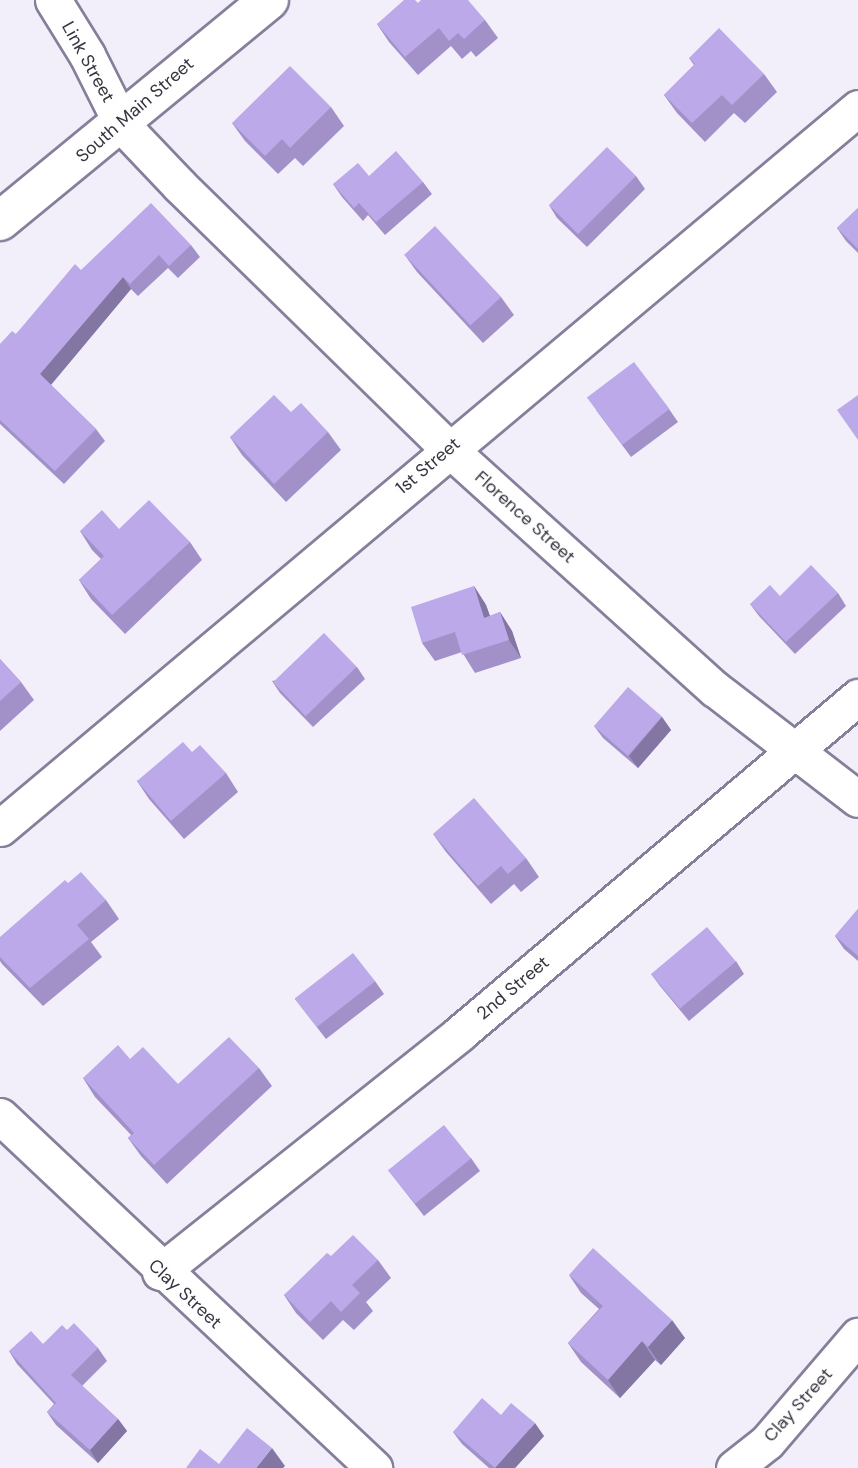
<!DOCTYPE html>
<html>
<head>
<meta charset="utf-8">
<style>
	body { margin:0 }
	#map { position:relative; width:858px; height:1468px; overflow:hidden; background:#f2effb; font-family:"DM Sans",sans-serif }
	div>[style] { position:absolute }
	.roads { filter:drop-shadow(2px 0 #867f9a) drop-shadow(-2px 0 #867f9a) drop-shadow(0 2px #867f9a) drop-shadow(0 -2px #867f9a) }
	.street>* { height:35px; margin:-17.5px; padding:0 17.5px; transform-origin:17.5px; border-radius:17.5px; background:#fff }
	.secondary>* { height:38px; margin:-19px; padding:0 19px; transform-origin:19px; border-radius:19px; background:#fff }
	.wall>* { inset:0; background:#a291c8 }
	.shaded-wall>* { inset:0; background:#8476a3 }
	.building>* { inset:0; background:#bca9e9; transform-origin:0 0 }
	span { translate:-50% -50%; white-space:nowrap; text-align:center; line-height:1.15; -webkit-text-stroke:7px #fefefe; paint-order:stroke }
	.street-label { font-size:18px; color:#37333f }
</style>
</head>
<body>
<div id="map">
	<div class="roads">
		<div class="street">
			<i style="left:53px;top:0;width:65px;rotate:58.3deg"></i>
			<i style="left:87px;top:55px;width:78px;rotate:63.4deg"></i>
			<i style="left:122px;top:125px;width:84px;rotate:46.4deg"></i>
			<i style="left:180px;top:186px;width:376px;rotate:44.4deg"></i>
			<i style="left:449px;top:449px;width:358px;rotate:42.1deg"></i>
			<i style="left:715px;top:689px;width:180px;rotate:37.6deg"></i>
			<i style="left:0;top:828px;width:1120px;rotate:-40deg"></i>
			<i style="left:0;top:1116px;width:514px;rotate:43.26deg"></i>
			<i style="left:160px;top:1272px;width:384px;rotate:-38.5deg"></i>
			<i style="left:460px;top:1033px;width:521px;rotate:-40.17deg"></i>
			<i style="left:734px;top:1468px;width:42px;rotate:-38.2deg"></i>
			<i style="left:767px;top:1442px;width:140px;rotate:-49.4deg"></i>
		</div>
		<div class="secondary">
			<i style="left:0;top:221px;width:348px;rotate:-39.4deg"></i>
		</div>
	</div>
	<div class="wall">
		<i style="clip-path:polygon(418px 3px,485px 20px,498px 38px,476px 57px,471px 51px,462px 59px,451px 46px,418px 75px,389px 42px,377px 24px)"></i>
		<i style="clip-path:polygon(689px 58px,764px 74px,777px 92px,745px 123px,734px 113px,705px 142px,677px 113px,664px 95px,694px 65px)"></i>
		<i style="clip-path:polygon(331px 107px,344px 126px,303px 166px,295px 158px,278px 174px,245px 141px,232px 123px)"></i>
		<i style="clip-path:polygon(369px 176px,423px 182px,432px 194px,385px 235px,368px 215px,363px 221px,342px 197px,333px 184px)"></i>
		<i style="clip-path:polygon(636px 176px,645px 189px,587px 247px,557px 218px,549px 205px)"></i>
		<i style="clip-path:polygon(858px 208px,858px 253px,846px 241px,837px 228px)"></i>
		<i style="clip-path:polygon(191px 245px,200px 257px,178px 278px,168px 268px,138px 296px,131px 289px,51px 385px,96px 429px,105px 441px,64px 484px,0 424px,0 344px,16px 334px,81px 270px)"></i>
		<i style="clip-path:polygon(404px 254px,501px 297px,514px 315px,483px 343px,417px 272px)"></i>
		<i style="clip-path:polygon(669px 409px,678px 422px,631px 457px,596px 410px)"></i>
		<i style="clip-path:polygon(291px 412px,328px 432px,341px 450px,286px 502px,242px 455px,230px 437px)"></i>
		<i style="clip-path:polygon(119px 529px,190px 542px,202px 560px,125px 634px,91px 599px,79px 580px,101px 559px,92px 550px,80px 531px)"></i>
		<i style="clip-path:polygon(474px 586px,486px 605px,490px 616px,500px 612px,512px 631px,521px 658px,475px 673px,462px 652px,435px 661px,422px 643px)"></i>
		<i style="clip-path:polygon(838px 593px,846px 606px,795px 654px,759px 616px,750px 604px,780px 596px)"></i>
		<i style="clip-path:polygon(0 659px,21px 682px,34px 700px,0 731px)"></i>
		<i style="clip-path:polygon(357px 667px,365px 679px,313px 727px,280px 693px,272px 681px)"></i>
		<i style="clip-path:polygon(662px 717px,671px 730px,638px 768px,603px 738px,594px 726px)"></i>
		<i style="clip-path:polygon(192px 752px,226px 773px,238px 792px,184px 839px,149px 799px,137px 781px)"></i>
		<i style="clip-path:polygon(433px 834px,526px 858px,539px 877px,521px 892px,514px 884px,491px 904px,446px 852px)"></i>
		<i style="clip-path:polygon(68px 883px,106px 900px,119px 919px,91px 942px,102px 957px,43px 1006px,2px 964px,0 961px,0 957px)"></i>
		<i style="clip-path:polygon(858px 909px,858px 961px,844px 949px,835px 936px)"></i>
		<i style="clip-path:polygon(736px 961px,744px 974px,689px 1021px,660px 986px,651px 974px)"></i>
		<i style="clip-path:polygon(375px 981px,384px 994px,326px 1039px,295px 999px)"></i>
		<i style="clip-path:polygon(130px 1059px,178px 1084px,259px 1068px,272px 1086px,167px 1184px,141px 1156px,128px 1138px,131px 1135px,95px 1097px,83px 1078px)"></i>
		<i style="clip-path:polygon(471px 1158px,480px 1171px,424px 1216px,388px 1170px)"></i>
		<i style="clip-path:polygon(331px 1256px,378px 1260px,391px 1278px,366px 1302px,373px 1311px,354px 1330px,343px 1320px,323px 1340px,296px 1313px,284px 1295px)"></i>
		<i style="clip-path:polygon(569px 1275px,685px 1338px,661px 1365px,655px 1360px,620px 1398px,581px 1362px,568px 1343px,599px 1309px,581px 1293px)"></i>
		<i style="clip-path:polygon(67px 1330px,98px 1348px,107px 1361px,82px 1386px,118px 1419px,127px 1431px,98px 1463px,56px 1425px,47px 1412px,54px 1404px,17px 1364px,9px 1351px,43px 1344px)"></i>
		<i style="clip-path:polygon(501px 1415px,544px 1436px,515px 1468px,489px 1468px,462px 1444px,453px 1432px)"></i>
	</div>
	<div class="shaded-wall">
		<i style="clip-path:polygon(123px 277px,131px 289px,49px 387px,40px 374px)"></i>
		<i style="clip-path:polygon(474px 586px,486px 605px,497px 636px,484px 618px)"></i>
		<i style="clip-path:polygon(500px 612px,512px 631px,521px 658px,509px 640px)"></i>
		<i style="clip-path:polygon(662px 717px,671px 730px,638px 768px,629px 756px)"></i>
		<i style="clip-path:polygon(672px 1320px,685px 1338px,661px 1365px,648px 1347px)"></i>
		<i style="clip-path:polygon(642px 1341px,655px 1360px,620px 1398px,608px 1380px)"></i>
		<i style="clip-path:polygon(118px 1419px,127px 1431px,98px 1463px,90px 1450px)"></i>
		<i style="clip-path:polygon(535px 1423px,544px 1436px,515px 1468px,495px 1468px)"></i>
		<i style="clip-path:polygon(272px 1448px,285px 1466px,283px 1468px,256px 1468px)"></i>
	</div>
	<div class="building">
		<i style="clip-path:polygon(404px 0,415px 0,418px 3px,421px 0,468px 0,485px 20px,464px 39px,458px 33px,449px 41px,439px 28px,405px 57px,377px 24px)"></i>
		<i style="clip-path:polygon(719px 28px,764px 74px,732px 105px,722px 95px,692px 123px,664px 95px,695px 64px,689px 58px)"></i>
		<i style="clip-path:polygon(290px 66px,331px 107px,290px 148px,282px 139px,265px 156px,232px 123px)"></i>
		<i style="left:607px;top:147px;width:41px;height:82px;rotate:45deg"></i>
		<i style="clip-path:polygon(396px 151px,423px 182px,376px 222px,359px 203px,354px 208px,333px 184px,358px 163px,369px 176px)"></i>
		<i style="clip-path:polygon(151px 203px,191px 245px,169px 266px,159px 255px,130px 284px,123px 277px,40px 374px,96px 429px,55px 471px,0 420px,0 344px,12px 331px,16px 334px,75px 264px,81px 270px)"></i>
		<i style="clip-path:polygon(858px 208px,858px 249px,837px 228px)"></i>
		<i style="left:435px;top:226px;width:97px;height:42px;rotate:47deg"></i>
		<i style="left:634px;top:362px;width:59px;height:59px;rotate:53deg"></i>
		<i style="clip-path:polygon(274px 395px,291px 412px,301px 403px,328px 432px,274px 484px,230px 437px)"></i>
		<i style="clip-path:polygon(858px 395px,858px 440px,837px 410px)"></i>
		<i style="clip-path:polygon(149px 500px,190px 542px,112px 615px,79px 580px,104px 556px,80px 531px,102px 510px,119px 529px)"></i>
		<i style="clip-path:polygon(811px 565px,838px 593px,786px 642px,750px 604px,770px 585px,780px 596px)"></i>
		<i style="clip-path:polygon(474px 586px,484px 618px,500px 612px,509px 640px,462px 655px,455px 632px,422px 643px,411px 607px)"></i>
		<i style="left:324px;top:633px;width:47px;height:71px;rotate:46deg"></i>
		<i style="clip-path:polygon(0 659px,21px 682px,0 701px)"></i>
		<i style="left:628px;top:687px;width:45px;height:52px;rotate:41deg"></i>
		<i style="clip-path:polygon(183px 742px,192px 752px,200px 745px,226px 773px,171px 821px,137px 781px)"></i>
		<i style="clip-path:polygon(474px 798px,526px 858px,508px 874px,501px 866px,478px 886px,433px 834px)"></i>
		<i style="clip-path:polygon(81px 872px,106px 900px,77px 925px,89px 939px,30px 988px,0 957px,0 937px,65px 880px,68px 883px)"></i>
		<i style="clip-path:polygon(858px 909px,858px 956px,835px 936px)"></i>
		<i style="left:707px;top:927px;width:45px;height:73px;rotate:50deg"></i>
		<i style="left:353px;top:953px;width:36px;height:74px;rotate:52deg"></i>
		<i style="clip-path:polygon(229px 1037px,259px 1068px,154px 1165px,128px 1138px,134px 1133px,83px 1078px,118px 1045px,130px 1059px,143px 1047px,178px 1084px)"></i>
		<i style="left:444px;top:1125px;width:43px;height:72px;rotate:51deg"></i>
		<i style="clip-path:polygon(353px 1235px,378px 1260px,352px 1285px,360px 1293px,341px 1312px,331px 1301px,310px 1322px,284px 1295px,327px 1253px,331px 1256px)"></i>
		<i style="clip-path:polygon(593px 1248px,672px 1320px,648px 1347px,642px 1341px,608px 1380px,568px 1343px,603px 1306px,569px 1275px)"></i>
		<i style="clip-path:polygon(74px 1323px,98px 1348px,71px 1375px,118px 1419px,90px 1450px,47px 1412px,56px 1403px,9px 1351px,31px 1331px,43px 1344px,62px 1325px,67px 1330px)"></i>
		<i style="clip-path:polygon(482px 1398px,501px 1415px,511px 1403px,535px 1423px,495px 1468px,453px 1432px)"></i>
		<i style="clip-path:polygon(247px 1428px,272px 1448px,256px 1468px,186px 1468px,200px 1449px,219px 1464px)"></i>
	</div>
	<div class="street-label">
		<span style="left:88px;top:62px;rotate:61deg">Link Street</span>
		<span style="left:135px;top:110px;rotate:-41deg">South Main Street</span>
		<span style="left:428px;top:466px;rotate:-40deg">1st Street</span>
		<span style="left:525px;top:517px;rotate:42deg">Florence Street</span>
		<span style="left:513px;top:988px;rotate:-40deg">2nd Street</span>
		<span style="left:185px;top:1294px;rotate:43deg">Clay Street</span>
		<span style="left:798px;top:1405px;rotate:-48deg">Clay Street</span>
	</div>
</div>
</body>
</html>
